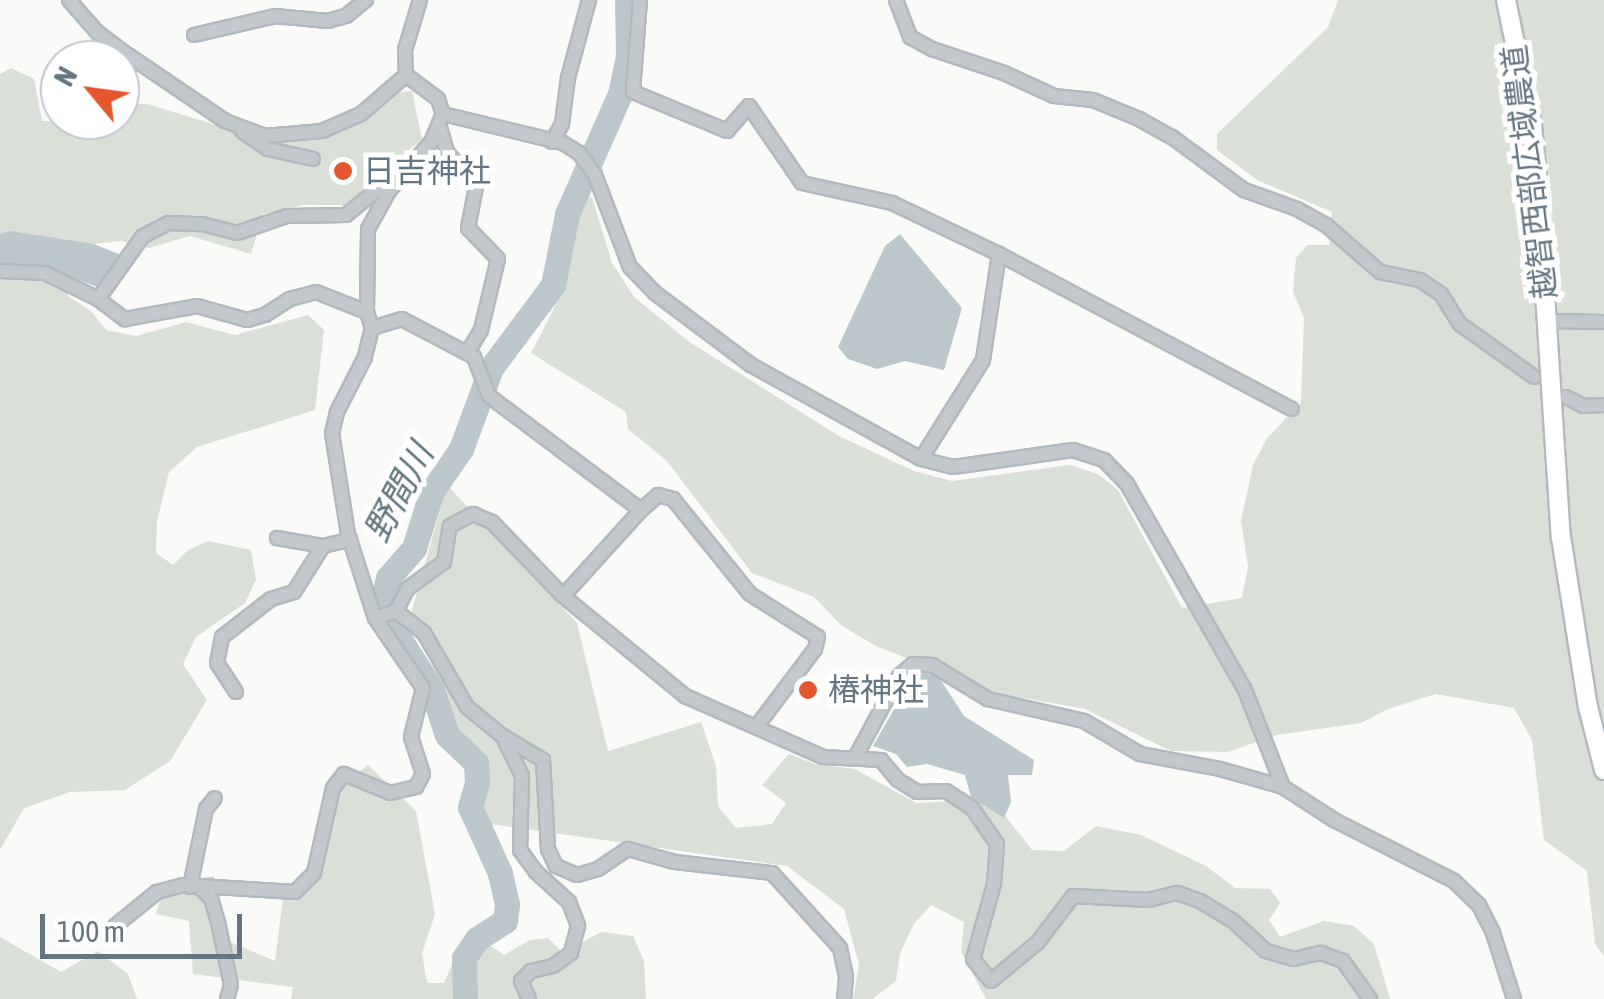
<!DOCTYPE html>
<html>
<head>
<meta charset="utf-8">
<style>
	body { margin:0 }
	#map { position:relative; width:1604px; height:999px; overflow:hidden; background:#fafaf8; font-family:"Asap Condensed","Noto Sans JP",sans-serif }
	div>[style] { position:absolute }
	.green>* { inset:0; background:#dadfd7 }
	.water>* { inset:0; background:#bbc7cb }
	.river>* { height:25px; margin:-12.5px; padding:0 12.5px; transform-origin:12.5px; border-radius:12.5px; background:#bbc7cb }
	.roads { filter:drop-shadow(2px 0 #b3babf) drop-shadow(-2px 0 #b3babf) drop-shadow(0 2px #b3babf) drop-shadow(0 -2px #b3babf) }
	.street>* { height:12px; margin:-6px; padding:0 6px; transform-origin:6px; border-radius:6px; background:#c3c8cc }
	.secondary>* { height:18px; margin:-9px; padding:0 9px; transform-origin:9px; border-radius:9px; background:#fff }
	.dots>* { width:28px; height:28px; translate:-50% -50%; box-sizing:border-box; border:5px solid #fff; border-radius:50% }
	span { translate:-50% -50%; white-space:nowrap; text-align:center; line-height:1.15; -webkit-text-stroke:10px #fff; paint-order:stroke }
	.poi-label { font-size:32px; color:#657683 }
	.left { translate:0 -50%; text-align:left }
	.street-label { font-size:32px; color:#657683 }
	.water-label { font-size:35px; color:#60757c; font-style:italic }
	.north { position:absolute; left:40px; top:40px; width:100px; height:100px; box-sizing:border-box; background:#fff; border:2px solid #c1c8cd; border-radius:50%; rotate:299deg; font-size:28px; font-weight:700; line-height:40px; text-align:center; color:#657683 }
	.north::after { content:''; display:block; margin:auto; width:35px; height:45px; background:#e4572e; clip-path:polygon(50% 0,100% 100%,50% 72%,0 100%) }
	.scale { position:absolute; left:40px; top:914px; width:202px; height:45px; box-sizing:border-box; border:5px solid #657683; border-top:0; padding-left:12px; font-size:30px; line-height:35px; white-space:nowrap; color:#657683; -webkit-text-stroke:8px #fff; paint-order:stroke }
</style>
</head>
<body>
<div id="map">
	<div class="green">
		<i style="clip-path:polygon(1338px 0,1604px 0,1604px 956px,1595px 944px,1587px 871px,1544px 840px,1532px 740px,1514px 708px,1436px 694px,1388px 709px,1361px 723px,1276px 735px,1228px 752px,1171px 751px,1085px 709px,994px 693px,876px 646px,842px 626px,814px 597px,752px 573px,667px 461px,628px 429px,626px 412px,531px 353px,565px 287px,577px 220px,585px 198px,592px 197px,612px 263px,634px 297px,688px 341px,839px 436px,914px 471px,952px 481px,1070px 465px,1098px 474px,1118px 490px,1182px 608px,1242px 598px,1248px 566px,1241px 521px,1253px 465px,1267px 438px,1301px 403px,1304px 318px,1293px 292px,1296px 258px,1307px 245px,1329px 245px,1332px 212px,1257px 180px,1217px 150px,1217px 134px,1328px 27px)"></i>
		<i style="clip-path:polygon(11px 68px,34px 79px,42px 121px,120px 120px,120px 104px,148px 104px,264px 140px,291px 142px,323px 139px,374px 114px,399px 92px,412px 91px,422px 139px,345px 205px,303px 205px,263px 214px,251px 254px,190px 236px,149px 248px,121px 241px,94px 244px,64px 268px,68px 296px,91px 311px,106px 330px,136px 336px,186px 322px,235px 335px,308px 315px,324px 330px,315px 410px,197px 447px,169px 472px,157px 521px,156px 553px,173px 565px,188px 550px,208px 541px,251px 550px,256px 580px,245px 603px,196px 637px,183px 664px,207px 700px,170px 761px,125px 790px,70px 792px,24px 808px,0 850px,0 74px)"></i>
		<i style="clip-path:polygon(447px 485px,577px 623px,608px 751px,701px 722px,716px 766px,718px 806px,736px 828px,772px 824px,786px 803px,762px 785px,789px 754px,815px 764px,855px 769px,916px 803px,992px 799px,1032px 850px,1064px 851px,1096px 826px,1141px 835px,1206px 866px,1235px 888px,1270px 889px,1280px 903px,1269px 920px,1280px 937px,1324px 921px,1354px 926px,1374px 944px,1390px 999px,986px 999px,961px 952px,964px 922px,931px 905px,914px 924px,900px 953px,896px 981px,872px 999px,853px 999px,859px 964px,844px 909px,787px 866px,490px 824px,412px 610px)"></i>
		<i style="clip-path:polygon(368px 765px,416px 811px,435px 914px,422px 953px,427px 983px,444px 983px,458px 950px,485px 942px,504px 955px,530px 940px,548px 938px,563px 953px,601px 932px,633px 936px,644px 961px,646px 999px,291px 999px,293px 987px,193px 974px,189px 921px,156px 914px,165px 883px,214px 876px,230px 942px,275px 961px,283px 898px,329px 844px,336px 790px)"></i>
		<i style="clip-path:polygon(0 937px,61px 972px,98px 951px,128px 974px,137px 999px,0 999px)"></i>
	</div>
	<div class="water">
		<i style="clip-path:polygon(10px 231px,94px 244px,119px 254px,117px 263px,97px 287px,51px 269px,0 263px,0 234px)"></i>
		<i style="clip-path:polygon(900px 234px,962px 308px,944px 370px,905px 361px,877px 369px,848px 359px,838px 347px,885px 246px)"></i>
		<i style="clip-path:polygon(923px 672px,938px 676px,964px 716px,1034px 760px,1032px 775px,1008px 775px,1011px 802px,1004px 818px,971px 797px,965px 775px,927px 764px,907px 767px,896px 754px,873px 746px,905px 690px)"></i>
	</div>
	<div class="river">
		<i style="left:465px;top:999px;width:41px;rotate:-91.4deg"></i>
		<i style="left:464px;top:958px;width:23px;rotate:-56deg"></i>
		<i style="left:477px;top:939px;width:33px;rotate:-33deg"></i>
		<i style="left:505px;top:921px;width:17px;rotate:-83deg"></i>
		<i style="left:507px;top:904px;width:32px;rotate:-103deg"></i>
		<i style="left:500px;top:873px;width:72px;rotate:-114.4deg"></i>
		<i style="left:470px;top:807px;width:26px;rotate:-74deg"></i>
		<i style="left:477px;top:782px;width:19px;rotate:-93deg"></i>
		<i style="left:476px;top:763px;width:40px;rotate:-136deg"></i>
		<i style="left:447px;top:735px;width:47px;rotate:-108.4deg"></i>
		<i style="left:432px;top:690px;width:75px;rotate:-122.4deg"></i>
		<i style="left:392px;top:627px;width:29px;rotate:-108deg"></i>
		<i style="left:383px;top:599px;width:22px;rotate:-77deg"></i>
		<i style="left:388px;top:578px;width:40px;rotate:-49deg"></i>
		<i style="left:414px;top:548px;width:60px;rotate:-72.5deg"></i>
		<i style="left:432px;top:491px;width:51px;rotate:-55.4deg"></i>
		<i style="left:461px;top:449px;width:86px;rotate:-69.7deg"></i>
		<i style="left:491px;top:368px;width:104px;rotate:-53.2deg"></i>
		<i style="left:553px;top:285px;width:72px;rotate:-78.8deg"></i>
		<i style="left:567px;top:214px;width:131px;rotate:-66.2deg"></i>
		<i style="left:620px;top:94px;width:39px;rotate:-78deg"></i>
		<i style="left:628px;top:56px;width:56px;rotate:-91deg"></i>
	</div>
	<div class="roads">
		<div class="street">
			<i style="left:69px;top:0;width:43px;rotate:48.8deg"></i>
			<i style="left:97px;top:32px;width:39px;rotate:37deg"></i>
			<i style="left:128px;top:55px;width:117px;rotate:34.2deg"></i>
			<i style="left:225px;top:121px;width:43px;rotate:20.6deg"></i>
			<i style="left:265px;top:136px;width:57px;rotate:-5deg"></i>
			<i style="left:322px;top:131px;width:43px;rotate:-23.6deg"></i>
			<i style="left:361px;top:114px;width:60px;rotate:-40.9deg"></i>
			<i style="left:420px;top:0;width:52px;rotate:106.7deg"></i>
			<i style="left:405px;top:50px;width:25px;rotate:88deg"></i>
			<i style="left:406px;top:75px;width:40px;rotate:37deg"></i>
			<i style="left:438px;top:99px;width:16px;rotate:72deg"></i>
			<i style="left:443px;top:114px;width:30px;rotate:113deg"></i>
			<i style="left:431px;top:142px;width:65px;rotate:130.6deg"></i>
			<i style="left:389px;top:191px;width:43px;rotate:118.9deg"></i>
			<i style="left:368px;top:229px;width:83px;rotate:90.7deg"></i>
			<i style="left:367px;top:312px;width:17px;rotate:73deg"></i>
			<i style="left:372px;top:328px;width:30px;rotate:104deg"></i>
			<i style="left:365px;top:357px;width:62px;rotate:117deg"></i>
			<i style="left:337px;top:412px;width:22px;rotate:103deg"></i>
			<i style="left:332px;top:433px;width:102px;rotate:81deg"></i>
			<i style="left:348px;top:534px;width:88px;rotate:72.2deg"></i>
			<i style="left:375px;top:618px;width:22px;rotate:-18deg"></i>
			<i style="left:396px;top:611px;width:25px;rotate:-63deg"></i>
			<i style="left:407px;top:589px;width:46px;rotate:-36.1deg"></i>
			<i style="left:444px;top:562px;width:36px;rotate:-81deg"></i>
			<i style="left:450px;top:526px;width:26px;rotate:-28deg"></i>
			<i style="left:473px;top:514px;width:21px;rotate:23deg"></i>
			<i style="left:492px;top:522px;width:103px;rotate:46.2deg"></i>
			<i style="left:563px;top:596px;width:158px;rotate:39.3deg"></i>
			<i style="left:685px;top:696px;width:151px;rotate:23.8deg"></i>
			<i style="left:823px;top:757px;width:58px;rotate:3deg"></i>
			<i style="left:881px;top:760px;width:26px;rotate:50deg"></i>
			<i style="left:898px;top:780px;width:22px;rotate:32deg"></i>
			<i style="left:917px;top:792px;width:29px;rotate:-2deg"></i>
			<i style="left:946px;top:791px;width:31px;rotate:33deg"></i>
			<i style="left:972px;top:808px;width:44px;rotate:55.2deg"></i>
			<i style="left:997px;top:844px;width:40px;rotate:94.3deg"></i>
			<i style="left:994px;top:884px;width:78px;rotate:105.6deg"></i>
			<i style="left:973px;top:959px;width:28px;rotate:51deg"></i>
			<i style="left:991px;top:981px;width:61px;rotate:-39.7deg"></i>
			<i style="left:1038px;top:942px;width:58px;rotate:-52.7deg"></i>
			<i style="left:1073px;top:896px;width:75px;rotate:3.1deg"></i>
			<i style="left:1148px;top:900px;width:30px;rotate:-14deg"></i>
			<i style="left:1177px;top:893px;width:24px;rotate:19deg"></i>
			<i style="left:1200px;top:901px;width:37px;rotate:31deg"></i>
			<i style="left:1232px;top:920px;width:46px;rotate:42.4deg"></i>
			<i style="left:1266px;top:951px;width:29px;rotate:16deg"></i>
			<i style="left:1294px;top:959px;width:28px;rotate:-13deg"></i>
			<i style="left:1321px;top:953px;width:23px;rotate:20deg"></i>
			<i style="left:1343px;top:961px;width:47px;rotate:54.6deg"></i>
			<i style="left:640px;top:0;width:92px;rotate:94.4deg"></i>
			<i style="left:633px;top:92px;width:102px;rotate:22.5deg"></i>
			<i style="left:727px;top:131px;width:33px;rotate:-49deg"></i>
			<i style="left:749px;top:106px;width:93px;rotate:55.5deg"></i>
			<i style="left:802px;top:183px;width:92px;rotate:12.5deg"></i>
			<i style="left:892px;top:203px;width:119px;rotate:25.5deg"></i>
			<i style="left:999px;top:254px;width:331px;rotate:27.9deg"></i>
			<i style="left:896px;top:0;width:40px;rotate:69deg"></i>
			<i style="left:910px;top:37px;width:25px;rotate:29deg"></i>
			<i style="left:932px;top:49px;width:76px;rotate:18.4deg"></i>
			<i style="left:1004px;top:73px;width:55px;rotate:24.7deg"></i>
			<i style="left:1054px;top:96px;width:39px;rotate:6deg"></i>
			<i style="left:1093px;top:100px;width:50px;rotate:22.4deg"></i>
			<i style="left:1139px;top:119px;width:38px;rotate:29deg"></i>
			<i style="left:1172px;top:137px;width:89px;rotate:36.4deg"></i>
			<i style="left:1244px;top:190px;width:56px;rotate:19.7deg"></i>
			<i style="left:1297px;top:209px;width:33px;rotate:29deg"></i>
			<i style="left:1326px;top:225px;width:72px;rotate:41deg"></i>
			<i style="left:1380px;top:272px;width:41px;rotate:11.3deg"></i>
			<i style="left:1420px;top:280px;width:25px;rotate:34deg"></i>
			<i style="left:1441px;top:294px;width:36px;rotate:58deg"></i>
			<i style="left:1460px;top:324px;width:91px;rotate:35.6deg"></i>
			<i style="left:194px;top:35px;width:83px;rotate:-13.2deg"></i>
			<i style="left:275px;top:16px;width:53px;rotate:5.4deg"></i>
			<i style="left:328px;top:21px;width:19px;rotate:-16deg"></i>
			<i style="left:346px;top:16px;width:26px;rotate:-39deg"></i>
			<i style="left:443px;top:114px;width:123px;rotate:13.6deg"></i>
			<i style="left:563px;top:143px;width:19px;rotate:32deg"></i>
			<i style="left:579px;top:153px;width:27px;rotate:54deg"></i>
			<i style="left:595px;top:175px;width:98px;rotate:69.2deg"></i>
			<i style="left:630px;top:267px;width:36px;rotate:46deg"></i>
			<i style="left:655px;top:293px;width:120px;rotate:36.9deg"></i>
			<i style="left:751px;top:365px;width:194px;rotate:28.9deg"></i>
			<i style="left:921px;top:459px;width:33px;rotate:14deg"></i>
			<i style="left:953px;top:467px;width:121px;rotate:-8.1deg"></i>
			<i style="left:1073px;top:450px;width:33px;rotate:18deg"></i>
			<i style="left:1104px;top:460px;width:33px;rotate:46deg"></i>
			<i style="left:1127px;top:484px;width:237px;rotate:60.2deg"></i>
			<i style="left:1245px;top:690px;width:104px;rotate:68.6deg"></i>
			<i style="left:439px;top:124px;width:29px;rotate:74deg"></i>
			<i style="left:447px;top:152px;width:45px;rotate:50.4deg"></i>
			<i style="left:476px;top:187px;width:42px;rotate:101deg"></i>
			<i style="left:468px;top:228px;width:43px;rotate:45.9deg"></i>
			<i style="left:498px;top:259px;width:73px;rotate:103.5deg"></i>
			<i style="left:481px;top:330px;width:27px;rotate:121deg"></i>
			<i style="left:242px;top:131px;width:32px;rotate:35deg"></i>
			<i style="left:268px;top:149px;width:46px;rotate:12.5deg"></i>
			<i style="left:552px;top:142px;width:21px;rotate:-61deg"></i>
			<i style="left:562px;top:124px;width:46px;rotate:-82.6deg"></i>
			<i style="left:568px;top:78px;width:81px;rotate:-74.9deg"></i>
			<i style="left:0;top:271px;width:45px;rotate:2.5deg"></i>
			<i style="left:45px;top:273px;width:59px;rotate:26.1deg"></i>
			<i style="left:98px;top:299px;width:77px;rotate:-54.5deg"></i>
			<i style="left:143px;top:236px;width:29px;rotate:-27deg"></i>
			<i style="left:169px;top:223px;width:33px;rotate:2deg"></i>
			<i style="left:202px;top:224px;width:36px;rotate:14deg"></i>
			<i style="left:237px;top:233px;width:53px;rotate:-18.8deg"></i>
			<i style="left:287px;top:216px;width:59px;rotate:-1deg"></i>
			<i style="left:346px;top:215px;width:71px;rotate:-39.3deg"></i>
			<i style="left:98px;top:299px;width:34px;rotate:37deg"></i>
			<i style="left:125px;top:319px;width:73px;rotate:-10.2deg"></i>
			<i style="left:197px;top:306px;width:52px;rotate:15.6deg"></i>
			<i style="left:247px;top:320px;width:19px;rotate:-16deg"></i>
			<i style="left:265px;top:315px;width:30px;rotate:-33deg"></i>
			<i style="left:290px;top:299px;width:27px;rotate:-15deg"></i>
			<i style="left:316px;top:292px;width:55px;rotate:21.4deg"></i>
			<i style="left:1548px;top:321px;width:56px;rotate:1deg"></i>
			<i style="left:372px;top:328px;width:31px;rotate:-17deg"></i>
			<i style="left:402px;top:319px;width:81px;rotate:27.8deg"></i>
			<i style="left:474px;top:357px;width:42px;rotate:69deg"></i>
			<i style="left:489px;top:396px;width:190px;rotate:36.9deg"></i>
			<i style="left:641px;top:510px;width:116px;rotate:132.2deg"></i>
			<i style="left:1566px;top:397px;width:20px;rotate:27deg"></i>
			<i style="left:1584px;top:406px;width:20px;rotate:-3deg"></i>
			<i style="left:921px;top:459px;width:117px;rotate:-57.9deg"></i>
			<i style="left:983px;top:360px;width:107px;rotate:-81.4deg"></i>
			<i style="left:641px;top:510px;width:23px;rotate:-41deg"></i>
			<i style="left:658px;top:495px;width:16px;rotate:15deg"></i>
			<i style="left:673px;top:499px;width:122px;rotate:51deg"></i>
			<i style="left:750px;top:594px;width:80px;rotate:32.3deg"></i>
			<i style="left:818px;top:637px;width:12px;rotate:104deg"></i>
			<i style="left:815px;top:649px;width:96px;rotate:127deg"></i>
			<i style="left:277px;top:538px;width:47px;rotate:9.9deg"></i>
			<i style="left:396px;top:611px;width:36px;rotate:38deg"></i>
			<i style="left:424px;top:633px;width:86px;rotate:59.8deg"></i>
			<i style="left:467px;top:707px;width:44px;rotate:39.5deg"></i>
			<i style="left:501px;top:735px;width:49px;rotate:30.8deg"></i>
			<i style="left:543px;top:760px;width:89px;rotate:86.8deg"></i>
			<i style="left:548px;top:849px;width:19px;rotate:65deg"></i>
			<i style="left:556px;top:866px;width:23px;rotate:23deg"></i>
			<i style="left:577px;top:875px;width:22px;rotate:-16deg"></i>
			<i style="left:598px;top:869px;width:36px;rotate:-34deg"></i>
			<i style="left:628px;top:849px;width:49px;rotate:15.5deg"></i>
			<i style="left:675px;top:862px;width:98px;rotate:6.5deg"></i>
			<i style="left:772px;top:873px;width:101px;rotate:47.8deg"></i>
			<i style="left:840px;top:948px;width:30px;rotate:78deg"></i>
			<i style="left:846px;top:977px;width:22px;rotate:95deg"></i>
			<i style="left:236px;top:692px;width:35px;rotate:-123deg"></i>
			<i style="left:217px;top:663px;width:26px;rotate:-79deg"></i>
			<i style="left:222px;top:637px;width:62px;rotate:-37.8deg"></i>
			<i style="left:271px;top:599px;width:24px;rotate:-17deg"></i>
			<i style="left:294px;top:592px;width:54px;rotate:-57.8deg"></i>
			<i style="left:323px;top:546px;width:28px;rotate:-13deg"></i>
			<i style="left:505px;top:741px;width:39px;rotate:64deg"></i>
			<i style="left:522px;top:776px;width:74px;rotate:91.5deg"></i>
			<i style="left:520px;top:850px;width:27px;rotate:54deg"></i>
			<i style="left:536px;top:872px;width:45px;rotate:42.3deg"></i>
			<i style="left:569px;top:902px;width:26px;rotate:69deg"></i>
			<i style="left:578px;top:926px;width:28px;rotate:105deg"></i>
			<i style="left:571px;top:953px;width:22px;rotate:144deg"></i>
			<i style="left:553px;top:966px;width:23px;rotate:167deg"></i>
			<i style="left:531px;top:971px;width:14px;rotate:135deg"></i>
			<i style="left:521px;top:981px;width:20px;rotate:66deg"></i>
			<i style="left:856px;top:756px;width:91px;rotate:-61.7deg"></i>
			<i style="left:899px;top:676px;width:18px;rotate:-41deg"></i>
			<i style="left:913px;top:664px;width:19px;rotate:3deg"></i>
			<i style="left:932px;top:665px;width:66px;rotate:31.3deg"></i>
			<i style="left:988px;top:699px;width:98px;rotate:12.9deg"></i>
			<i style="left:1084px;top:721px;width:65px;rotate:30.5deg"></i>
			<i style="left:1140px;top:754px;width:81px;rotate:10.6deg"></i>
			<i style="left:1220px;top:769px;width:66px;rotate:15.9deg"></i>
			<i style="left:1283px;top:787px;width:61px;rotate:32.9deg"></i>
			<i style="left:1334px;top:820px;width:135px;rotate:26.9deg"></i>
			<i style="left:1454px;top:881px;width:35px;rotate:44deg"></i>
			<i style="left:1479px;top:905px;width:31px;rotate:63deg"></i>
			<i style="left:1493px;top:933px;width:69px;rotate:72.3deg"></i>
			<i style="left:190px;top:887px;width:80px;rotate:-78.4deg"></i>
			<i style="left:206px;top:809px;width:14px;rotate:-51deg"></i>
			<i style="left:201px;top:889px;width:13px;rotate:42deg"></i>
			<i style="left:211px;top:898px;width:25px;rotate:74deg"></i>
			<i style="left:218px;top:922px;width:64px;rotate:78.3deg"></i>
			<i style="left:231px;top:985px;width:15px;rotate:106deg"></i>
			<i style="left:115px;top:926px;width:54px;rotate:-39deg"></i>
			<i style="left:157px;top:892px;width:27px;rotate:-15deg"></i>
			<i style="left:183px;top:885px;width:112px;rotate:3.6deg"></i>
			<i style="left:295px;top:892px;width:27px;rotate:-45deg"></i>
			<i style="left:314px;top:873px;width:87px;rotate:-77.4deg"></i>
			<i style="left:333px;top:788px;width:18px;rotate:-52deg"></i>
			<i style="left:344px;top:774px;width:50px;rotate:22.4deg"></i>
			<i style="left:390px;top:793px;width:27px;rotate:-13deg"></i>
			<i style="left:416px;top:787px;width:15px;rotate:-62deg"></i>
			<i style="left:423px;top:774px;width:39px;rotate:-108deg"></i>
			<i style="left:411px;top:737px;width:50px;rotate:-76.2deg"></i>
			<i style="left:423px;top:688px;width:85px;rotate:-124.4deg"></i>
		</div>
		<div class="secondary">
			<i style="left:1506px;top:0;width:128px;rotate:78.3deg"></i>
			<i style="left:1532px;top:125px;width:76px;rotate:84.7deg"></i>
			<i style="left:1539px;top:201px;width:337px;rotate:86.3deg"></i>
			<i style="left:1561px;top:537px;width:172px;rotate:81deg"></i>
			<i style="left:1588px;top:707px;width:65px;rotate:75.7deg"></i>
		</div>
	</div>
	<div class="dots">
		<i style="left:343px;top:171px;background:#e4572e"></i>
		<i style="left:808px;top:690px;background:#e4572e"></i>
	</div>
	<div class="poi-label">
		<span class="left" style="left:363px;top:171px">日吉神社</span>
		<span class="left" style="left:828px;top:690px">椿神社</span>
	</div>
	<div class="street-label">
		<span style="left:1530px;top:172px;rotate:-97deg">越智西部広域農道</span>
	</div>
	<div class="water-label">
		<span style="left:398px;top:492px;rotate:-62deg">野間川</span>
	</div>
	<div class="north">N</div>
	<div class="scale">100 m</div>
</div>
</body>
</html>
